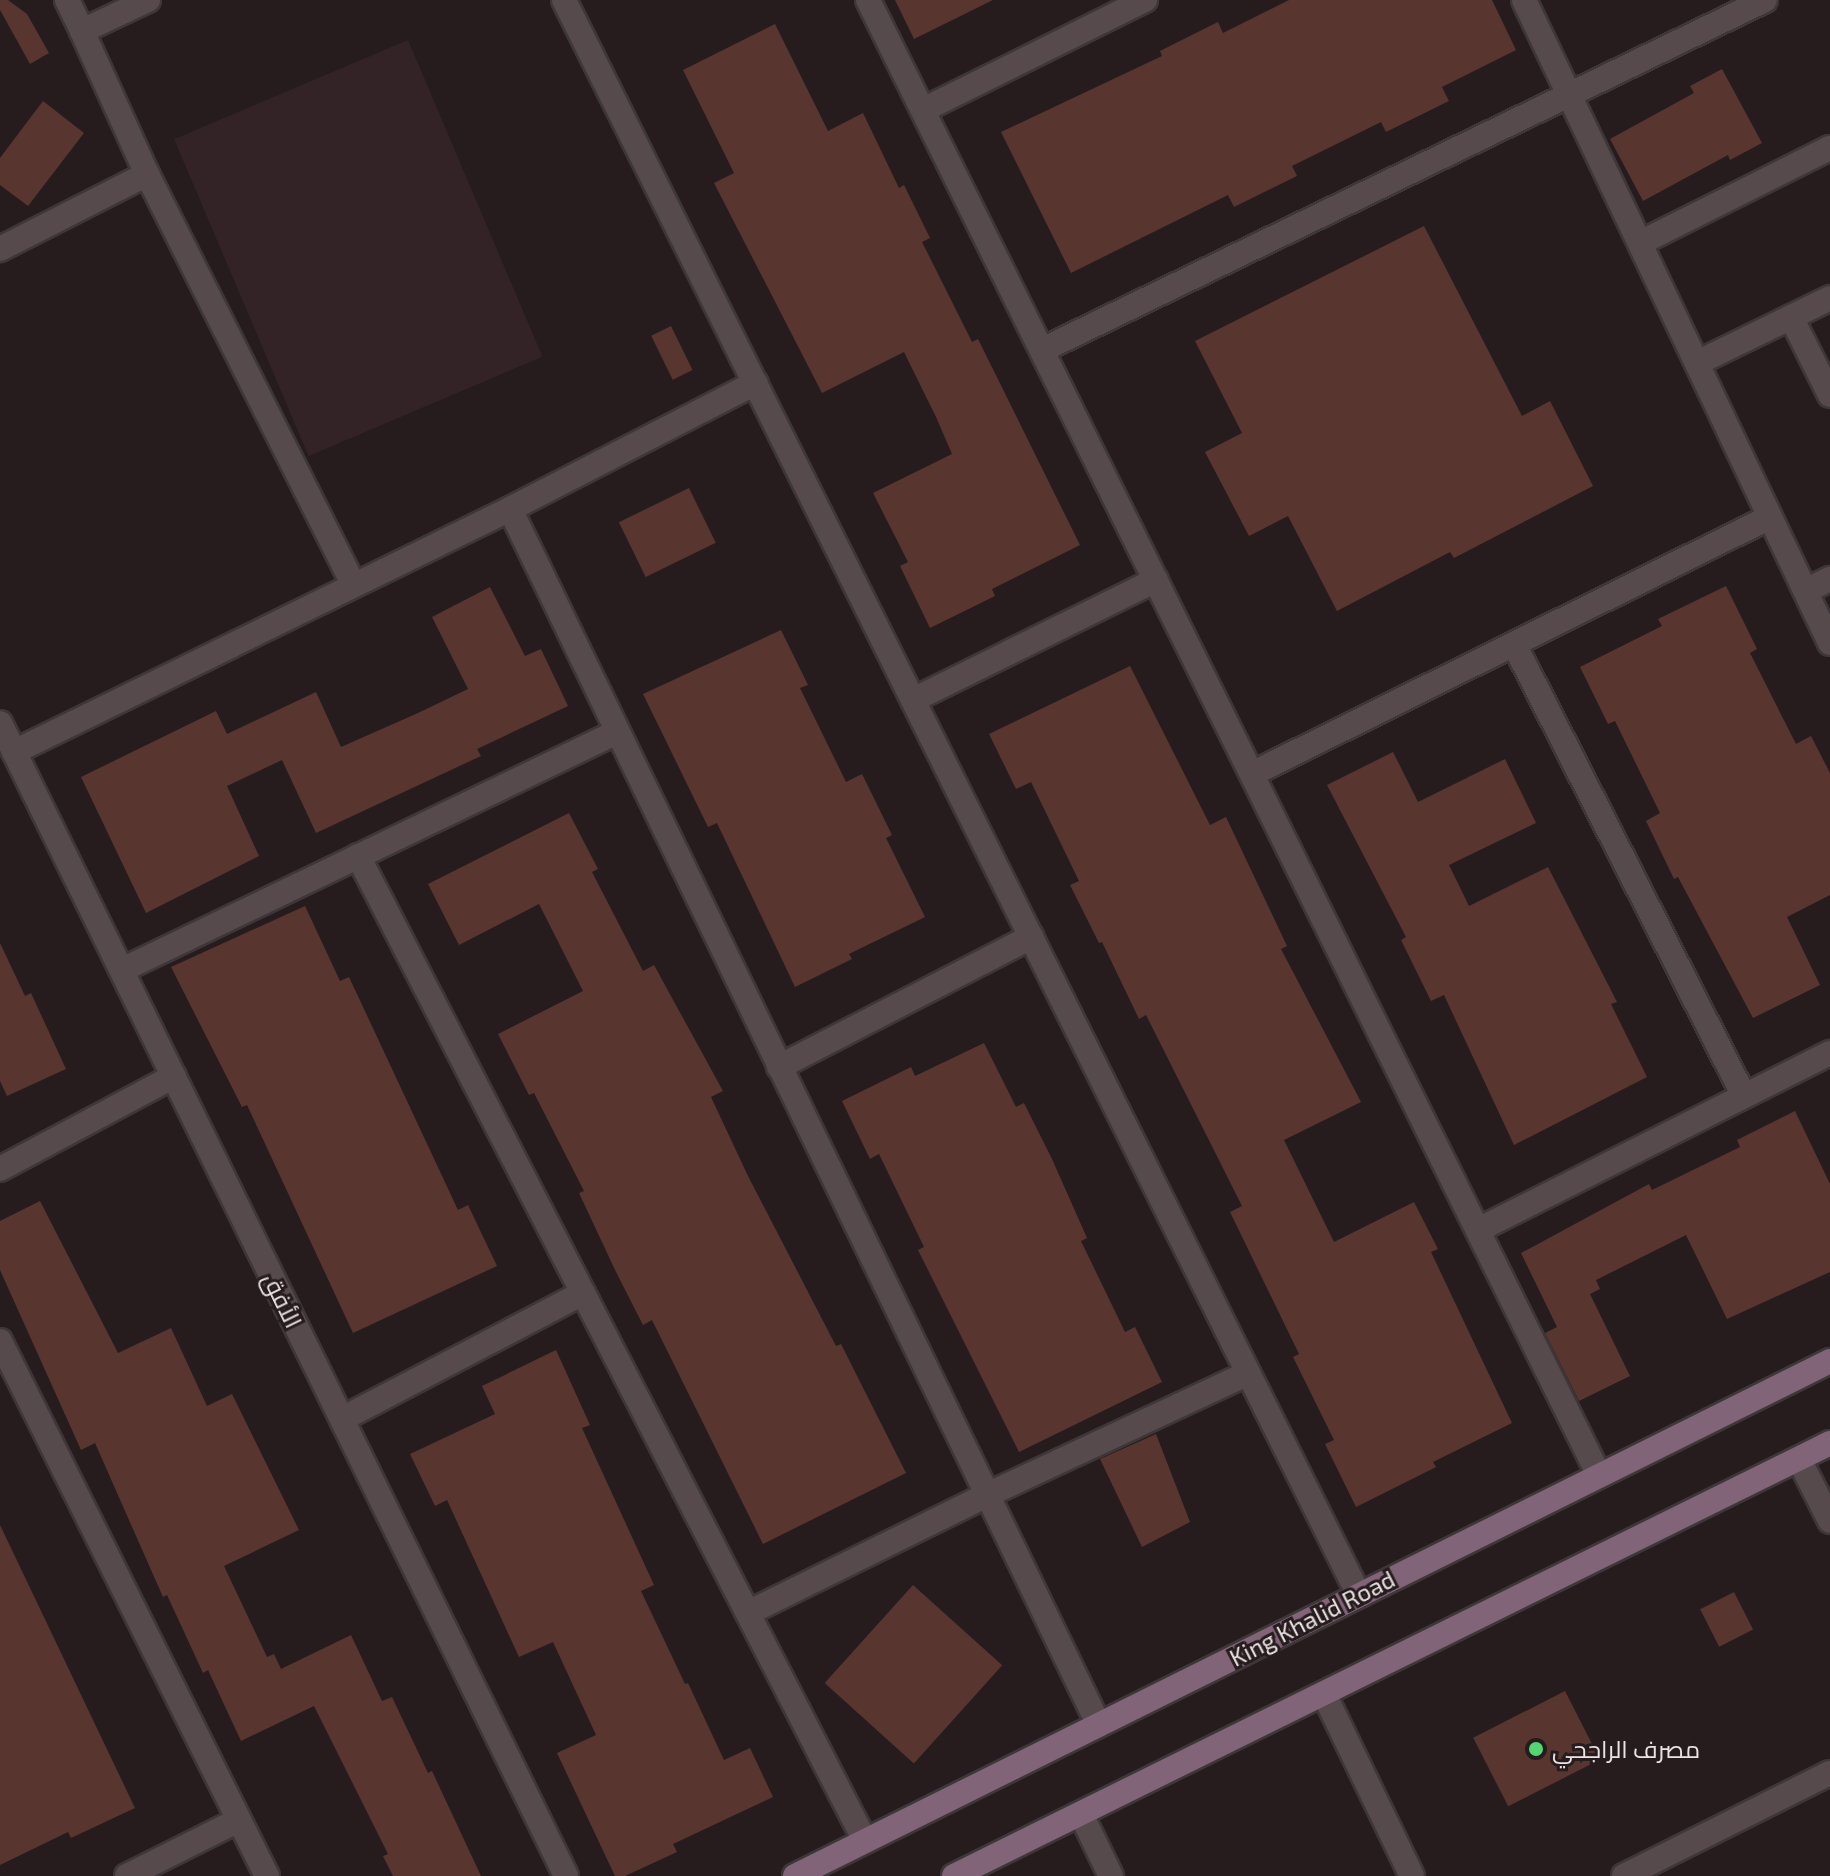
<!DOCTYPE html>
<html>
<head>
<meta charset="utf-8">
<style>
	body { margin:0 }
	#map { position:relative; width:1830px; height:1876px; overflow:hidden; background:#261c1e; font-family:"Exo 2",Cairo,sans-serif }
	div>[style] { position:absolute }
	.built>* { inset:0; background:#332327; transform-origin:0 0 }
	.building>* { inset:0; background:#58352f; transform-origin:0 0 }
	.roads { filter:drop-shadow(2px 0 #3e3739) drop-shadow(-2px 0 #3e3739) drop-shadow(0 2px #3e3739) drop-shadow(0 -2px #3e3739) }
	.street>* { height:24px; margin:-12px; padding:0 12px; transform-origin:12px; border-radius:12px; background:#564a4d }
	.secondary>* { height:24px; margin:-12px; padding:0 12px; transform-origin:12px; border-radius:12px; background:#826478 }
	.dots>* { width:22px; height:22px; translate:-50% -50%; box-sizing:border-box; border:4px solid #261c1e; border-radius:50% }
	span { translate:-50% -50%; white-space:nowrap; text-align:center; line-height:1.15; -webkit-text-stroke:6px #261c1e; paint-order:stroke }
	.street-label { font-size:24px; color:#eae3e5 }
	.poi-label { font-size:24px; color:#eae3e5 }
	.left { translate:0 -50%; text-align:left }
</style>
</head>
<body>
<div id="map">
	<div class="built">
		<i style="left:408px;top:40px;width:344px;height:254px;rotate:67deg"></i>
	</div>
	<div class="building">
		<i style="clip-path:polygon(0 0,8px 0,27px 14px,49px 53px,30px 64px,0 10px)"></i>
		<i style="clip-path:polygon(895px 0,993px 0,914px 39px)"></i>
		<i style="clip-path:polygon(1289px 0,1492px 0,1516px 50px,1442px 87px,1449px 101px,1386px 132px,1381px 122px,1292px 166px,1297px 176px,1234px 207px,1228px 195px,1071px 273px,1001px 132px,1162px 56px,1160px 51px,1218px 22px,1223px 33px)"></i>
		<i style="clip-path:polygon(775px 24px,828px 131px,863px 113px,899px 188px,904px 185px,930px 238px,922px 242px,972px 342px,978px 339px,1080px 545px,992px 589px,995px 596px,930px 628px,900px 566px,908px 562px,873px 493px,952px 454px,936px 417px,904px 352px,822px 393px,714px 183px,734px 173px,683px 70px)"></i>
		<i style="clip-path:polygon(1722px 69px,1762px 143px,1730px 160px,1728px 155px,1643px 201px,1610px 139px,1694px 93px,1690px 86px)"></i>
		<i style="clip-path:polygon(43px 101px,84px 133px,28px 206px,0 185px,0 158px)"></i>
		<i style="clip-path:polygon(1424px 226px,1522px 416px,1550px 401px,1593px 486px,1454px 558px,1450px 552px,1337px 611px,1288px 516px,1249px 536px,1205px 452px,1242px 433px,1195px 341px)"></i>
		<i style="left:671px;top:326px;width:49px;height:22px;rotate:64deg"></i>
		<i style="left:689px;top:488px;width:61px;height:78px;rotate:64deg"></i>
		<i style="clip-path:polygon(1726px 586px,1757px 649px,1750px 653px,1796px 744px,1811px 736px,1830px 773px,1830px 895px,1787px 917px,1820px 985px,1753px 1018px,1678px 877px,1674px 879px,1646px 821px,1660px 813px,1615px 721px,1608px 724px,1580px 667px,1662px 626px,1658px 619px)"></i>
		<i style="clip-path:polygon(490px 587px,525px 656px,541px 649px,568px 706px,477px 749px,481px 756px,316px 833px,282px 760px,227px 786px,259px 856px,146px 913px,81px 777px,216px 711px,227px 734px,316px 692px,341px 747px,418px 713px,468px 689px,432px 617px)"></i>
		<i style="clip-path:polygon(781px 630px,808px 685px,800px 688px,846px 782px,862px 774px,892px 835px,886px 838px,925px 917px,849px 954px,852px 959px,795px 987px,717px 823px,708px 827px,643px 694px)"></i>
		<i style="clip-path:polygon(1130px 666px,1210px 825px,1226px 817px,1287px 946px,1281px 949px,1361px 1102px,1284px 1140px,1334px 1242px,1414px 1202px,1438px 1249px,1431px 1252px,1512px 1423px,1433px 1462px,1436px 1467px,1356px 1507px,1325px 1444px,1334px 1440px,1293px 1357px,1299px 1354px,1230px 1212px,1242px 1206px,1146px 1015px,1139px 1019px,1102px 942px,1099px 943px,1070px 885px,1079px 881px,1031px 782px,1016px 789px,989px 734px)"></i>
		<i style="clip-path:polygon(1393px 752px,1418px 802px,1505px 759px,1536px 823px,1449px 865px,1469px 906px,1548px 867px,1617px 1002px,1611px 1004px,1647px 1077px,1514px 1145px,1444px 995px,1431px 1001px,1401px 940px,1406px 937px,1327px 785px)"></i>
		<i style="clip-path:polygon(569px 813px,598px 869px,592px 872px,643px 971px,654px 965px,723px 1091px,711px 1097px,748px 1176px,836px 1346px,841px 1344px,906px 1473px,763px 1544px,652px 1320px,643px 1325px,616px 1272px,579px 1193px,584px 1191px,534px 1093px,529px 1095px,498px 1034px,583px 991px,539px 904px,459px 945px,428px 884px)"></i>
		<i style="clip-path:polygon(305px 906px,340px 981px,349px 977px,458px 1210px,468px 1205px,497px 1266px,353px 1333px,247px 1105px,242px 1107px,171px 967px)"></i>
		<i style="clip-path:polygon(0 943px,25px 996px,31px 993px,66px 1069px,7px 1096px,0 1081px)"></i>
		<i style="clip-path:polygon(984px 1043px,1016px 1107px,1024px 1103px,1052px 1159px,1087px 1238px,1081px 1241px,1125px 1332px,1135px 1327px,1162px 1382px,1019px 1452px,918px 1250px,924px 1247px,879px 1154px,870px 1159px,842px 1101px,911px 1067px,915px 1076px)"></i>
		<i style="clip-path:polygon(1795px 1111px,1830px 1184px,1830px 1272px,1727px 1319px,1686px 1235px,1596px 1280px,1600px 1289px,1590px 1294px,1630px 1376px,1579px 1401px,1545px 1333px,1557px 1327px,1521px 1253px,1649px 1184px,1652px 1190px,1740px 1147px,1737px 1140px)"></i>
		<i style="clip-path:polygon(40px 1201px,118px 1353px,171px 1328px,207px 1406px,232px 1394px,299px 1530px,224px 1566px,267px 1657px,274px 1654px,281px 1669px,351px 1635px,382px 1701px,392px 1697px,428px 1773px,432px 1771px,481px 1876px,393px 1876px,383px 1856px,388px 1854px,314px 1706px,241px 1741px,208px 1670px,203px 1673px,167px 1595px,163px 1597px,95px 1443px,81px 1450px,0 1270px,0 1221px)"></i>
		<i style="clip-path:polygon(556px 1350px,590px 1425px,582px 1428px,654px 1585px,641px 1591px,685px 1684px,688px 1683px,724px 1760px,750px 1748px,773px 1797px,673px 1844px,677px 1852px,625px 1876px,615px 1876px,557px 1753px,596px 1735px,553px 1642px,519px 1657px,447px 1500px,435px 1506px,410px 1454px,495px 1414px,482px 1386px)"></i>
		<i style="clip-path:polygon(1156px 1434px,1190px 1522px,1142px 1547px,1100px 1459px)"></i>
		<i style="clip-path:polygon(0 1525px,135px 1808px,71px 1838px,68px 1832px,0 1865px)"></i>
		<i style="left:913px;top:1585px;width:120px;height:132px;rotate:42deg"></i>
		<i style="left:1734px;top:1592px;width:42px;height:38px;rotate:63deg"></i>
		<i style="left:1565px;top:1691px;width:77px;height:103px;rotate:63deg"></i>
	</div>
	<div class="roads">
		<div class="street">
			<i style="left:67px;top:0;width:34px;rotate:64deg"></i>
			<i style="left:148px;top:0;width:73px;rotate:154.8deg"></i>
			<i style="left:82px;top:31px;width:157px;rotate:65.6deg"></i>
			<i style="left:147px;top:174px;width:460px;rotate:63.3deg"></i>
			<i style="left:564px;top:0;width:1782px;rotate:63.51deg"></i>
			<i style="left:868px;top:0;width:1646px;rotate:63.64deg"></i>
			<i style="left:1524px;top:0;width:712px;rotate:64.55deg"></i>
			<i style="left:923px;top:110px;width:248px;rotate:-26.4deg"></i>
			<i style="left:1640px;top:243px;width:212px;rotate:-26.6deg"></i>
			<i style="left:0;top:249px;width:165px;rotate:-27deg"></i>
			<i style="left:1791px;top:317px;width:87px;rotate:63.4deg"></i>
			<i style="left:1042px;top:350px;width:803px;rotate:-25.83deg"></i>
			<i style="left:1697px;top:363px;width:148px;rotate:-26deg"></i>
			<i style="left:510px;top:509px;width:1351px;rotate:64.16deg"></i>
			<i style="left:1806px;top:591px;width:27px;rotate:-27deg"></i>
			<i style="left:1514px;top:644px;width:507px;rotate:63.03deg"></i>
			<i style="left:913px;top:700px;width:271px;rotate:-26.3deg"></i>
			<i style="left:0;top:723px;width:1284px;rotate:63.85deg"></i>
			<i style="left:14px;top:752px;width:552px;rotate:-26.1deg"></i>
			<i style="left:510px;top:509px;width:276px;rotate:-27.2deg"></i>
			<i style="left:1252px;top:774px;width:578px;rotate:-26.39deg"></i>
			<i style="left:358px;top:856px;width:1108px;rotate:62.76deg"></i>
			<i style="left:122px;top:970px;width:549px;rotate:-25.68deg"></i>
			<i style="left:779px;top:1067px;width:284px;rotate:-27.3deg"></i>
			<i style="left:0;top:1169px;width:197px;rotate:-28.1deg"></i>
			<i style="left:1478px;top:1230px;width:394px;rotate:-26.7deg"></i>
			<i style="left:0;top:1341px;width:598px;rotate:63.48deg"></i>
			<i style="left:342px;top:1419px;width:272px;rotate:-27.6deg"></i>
			<i style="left:1799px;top:1459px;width:69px;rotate:63.4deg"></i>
			<i style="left:748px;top:1613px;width:267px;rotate:-26.3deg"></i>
			<i style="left:987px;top:1495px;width:287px;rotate:-25deg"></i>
			<i style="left:1324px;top:1694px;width:202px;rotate:64.2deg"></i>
			<i style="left:1081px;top:1814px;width:69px;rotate:64.2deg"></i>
			<i style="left:127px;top:1876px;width:125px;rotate:-26.6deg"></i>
			<i style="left:1624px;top:1876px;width:230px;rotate:-26.6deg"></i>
		</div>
		<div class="secondary">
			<i style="left:795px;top:1876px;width:1156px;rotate:-26.45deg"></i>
			<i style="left:954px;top:1876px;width:977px;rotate:-26.3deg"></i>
		</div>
	</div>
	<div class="dots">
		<i style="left:1536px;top:1749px;background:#54d672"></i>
	</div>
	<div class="street-label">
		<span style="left:283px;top:1300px;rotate:64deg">الأفق</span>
		<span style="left:1312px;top:1618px;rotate:-27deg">King Khalid Road</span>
	</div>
	<div class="poi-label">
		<span class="left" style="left:1552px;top:1749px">مصرف الراجحي</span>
	</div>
</div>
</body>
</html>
